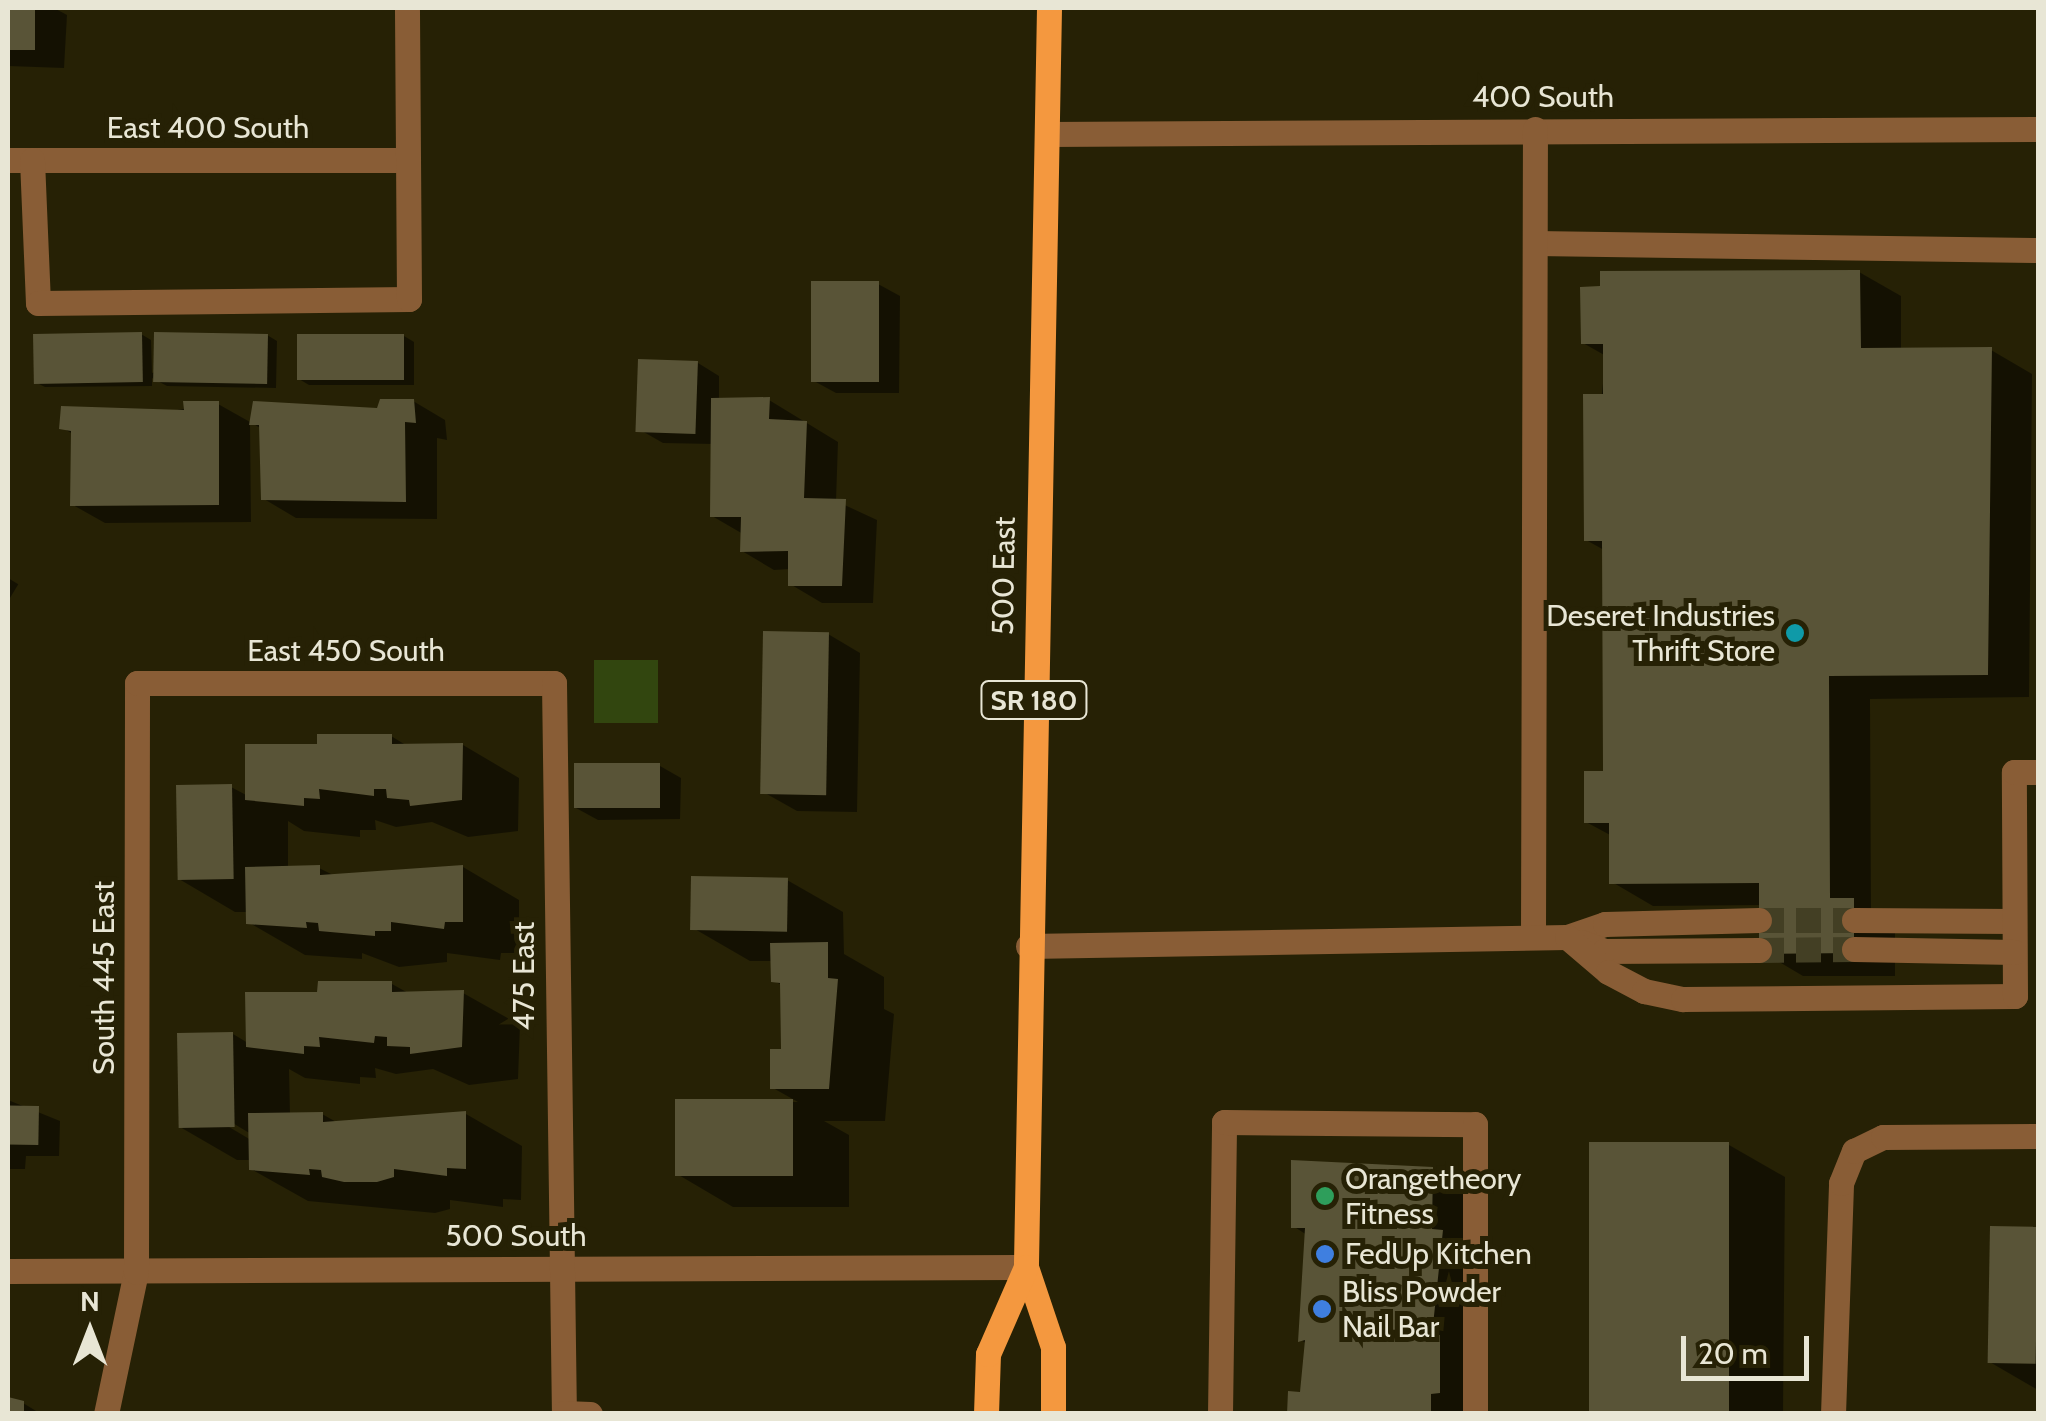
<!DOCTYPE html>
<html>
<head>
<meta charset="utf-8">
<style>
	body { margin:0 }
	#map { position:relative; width:2046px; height:1421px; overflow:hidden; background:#262105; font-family:Cabin,sans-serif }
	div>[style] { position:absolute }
	.green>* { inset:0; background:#32460f; transform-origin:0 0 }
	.shadow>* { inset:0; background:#0007; transform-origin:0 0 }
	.building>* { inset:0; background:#595437; transform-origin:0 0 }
	.minor-tunnel>* { height:25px; margin-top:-12.5px; transform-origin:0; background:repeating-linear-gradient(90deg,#433f24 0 25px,transparent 0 37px) }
	.minor>* { height:25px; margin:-12.5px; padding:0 12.5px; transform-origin:12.5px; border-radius:12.5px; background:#895d36 }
	.major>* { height:25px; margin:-12.5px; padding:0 12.5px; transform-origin:12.5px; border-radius:12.5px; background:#f4983f }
	.dots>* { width:28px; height:28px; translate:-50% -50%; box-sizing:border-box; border:5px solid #262105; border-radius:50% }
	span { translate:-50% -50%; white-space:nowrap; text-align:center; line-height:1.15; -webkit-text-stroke:10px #262105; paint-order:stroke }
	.shield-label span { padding:2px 8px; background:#262105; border:2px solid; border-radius:8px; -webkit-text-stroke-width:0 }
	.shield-label { font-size:28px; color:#e8e6d5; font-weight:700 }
	.street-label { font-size:30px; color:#e8e6d5 }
	.poi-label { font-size:30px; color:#e8e6d5 }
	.right { translate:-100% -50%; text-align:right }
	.left { translate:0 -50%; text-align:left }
	.frame { position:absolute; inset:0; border:10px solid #e8e6d5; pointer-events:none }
	.north { position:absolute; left:40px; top:1281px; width:100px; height:100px; -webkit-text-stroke:8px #262105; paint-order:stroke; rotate:0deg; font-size:28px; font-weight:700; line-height:40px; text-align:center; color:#e8e6d5 }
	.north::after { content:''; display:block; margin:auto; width:35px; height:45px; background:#e8e6d5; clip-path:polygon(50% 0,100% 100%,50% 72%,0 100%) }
	.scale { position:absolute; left:1681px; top:1336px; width:128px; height:45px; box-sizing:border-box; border:5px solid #e8e6d5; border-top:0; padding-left:12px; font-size:30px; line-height:35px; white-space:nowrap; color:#e8e6d5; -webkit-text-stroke:8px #262105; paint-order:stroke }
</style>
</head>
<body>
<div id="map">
	<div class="green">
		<i style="left:658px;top:660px;width:63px;height:64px;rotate:90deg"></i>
	</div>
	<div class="shadow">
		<i style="clip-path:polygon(8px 8px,54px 8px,67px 15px,64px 68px,8px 66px)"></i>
		<i style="clip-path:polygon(1859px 272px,1901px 296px,1901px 350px,1991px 350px,2032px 374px,2029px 697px,1870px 699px,1871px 911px,1895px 925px,1895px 976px,1803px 976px,1762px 952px,1762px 905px,1653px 906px,1612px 882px,1612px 836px,1586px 822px,1606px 774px,1604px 550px,1586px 540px,1606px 356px,1583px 343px,1603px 289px)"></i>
		<i style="clip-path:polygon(878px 284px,900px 296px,899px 393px,836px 393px,814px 381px)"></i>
		<i style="clip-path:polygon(8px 300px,10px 301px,9px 359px,8px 359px)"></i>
		<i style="clip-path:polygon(141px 334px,151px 340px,152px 373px,267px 335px,277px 341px,276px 388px,167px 386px,152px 378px,152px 386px,45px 387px,35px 382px)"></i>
		<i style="clip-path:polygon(404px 336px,414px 342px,414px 385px,309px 385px,299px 379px)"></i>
		<i style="clip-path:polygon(698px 363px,719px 376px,719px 400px,769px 400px,838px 442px,836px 501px,877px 520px,873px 603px,822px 603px,790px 584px,790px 569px,774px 570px,742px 551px,743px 534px,712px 516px,713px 444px,663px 443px,642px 431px)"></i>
		<i style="clip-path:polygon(413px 401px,445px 420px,447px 440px,437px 438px,437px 519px,296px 518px,264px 499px,262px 429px,252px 423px,379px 411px)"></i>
		<i style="clip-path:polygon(218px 404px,250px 422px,251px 522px,105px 523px,73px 505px,73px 434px,61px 427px)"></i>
		<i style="left:8px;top:578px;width:12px;height:54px;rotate:31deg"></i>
		<i style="clip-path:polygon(828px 634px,860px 653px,857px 812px,797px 811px,765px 793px)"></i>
		<i style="clip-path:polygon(391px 736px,409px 747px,463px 745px,519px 778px,518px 831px,468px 837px,432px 822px,396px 827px,375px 820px,376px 830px,360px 830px,360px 837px,304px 831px,288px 821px,288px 868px,319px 868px,335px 876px,463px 867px,519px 900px,519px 953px,501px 953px,500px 960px,447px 953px,447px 962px,399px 967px,362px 953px,362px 959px,305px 955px,248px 922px,248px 912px,235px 912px,179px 879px,231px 787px,248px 796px,320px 747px)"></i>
		<i style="clip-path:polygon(660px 766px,681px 778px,680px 819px,598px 820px,576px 808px)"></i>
		<i style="clip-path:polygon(787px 880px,843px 912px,844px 954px,884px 977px,884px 1009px,894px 1014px,885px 1121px,824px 1121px,849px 1135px,849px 1207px,733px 1207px,677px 1174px,677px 1102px,798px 1102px,773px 1088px,783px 1052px,783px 986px,773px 980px,773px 961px,750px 961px,693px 928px)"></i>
		<i style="clip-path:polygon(evenodd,392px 984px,410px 994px,463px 993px,520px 1025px,518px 1079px,469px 1085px,433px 1069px,396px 1074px,375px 1068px,376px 1078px,360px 1077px,360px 1084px,305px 1078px,289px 1069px,290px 1115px,322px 1114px,338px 1123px,466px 1114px,522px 1146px,521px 1200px,503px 1199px,503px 1207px,450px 1200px,450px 1209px,435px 1213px,308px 1201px,251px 1169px,251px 1160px,237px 1160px,180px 1127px,233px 1034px,248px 1043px,320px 994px,392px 984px,226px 1119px,251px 1134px,251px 1140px,224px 1124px,226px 1119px)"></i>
		<i style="clip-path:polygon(8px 1100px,60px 1121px,59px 1156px,26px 1156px,25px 1169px,8px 1169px)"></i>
		<i style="clip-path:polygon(1729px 1145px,1785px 1177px,1783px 1414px,1588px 1414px)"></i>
		<i style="clip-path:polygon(1432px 1170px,1473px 1194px,1481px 1414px,1290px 1414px,1303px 1394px,1307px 1344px,1301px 1340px,1307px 1235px,1293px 1226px)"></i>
		<i style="clip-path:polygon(1992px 1229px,2038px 1230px,2038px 1390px,1988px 1361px)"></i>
		<i style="clip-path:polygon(8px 1401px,23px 1403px,41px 1414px,8px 1414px)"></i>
	</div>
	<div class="building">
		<i style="left:8px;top:8px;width:27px;height:42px"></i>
		<i style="clip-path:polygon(1860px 270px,1861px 348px,1992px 347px,1988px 675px,1829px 676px,1830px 898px,1854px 898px,1854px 953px,1759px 954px,1759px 883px,1609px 884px,1609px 823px,1584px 823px,1584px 771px,1603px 771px,1602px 541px,1584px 541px,1583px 394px,1603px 394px,1603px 344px,1581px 344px,1580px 287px,1600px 286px,1600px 271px)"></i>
		<i style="left:811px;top:281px;width:68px;height:101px"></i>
		<i style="left:142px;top:332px;width:50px;height:109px;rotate:89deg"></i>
		<i style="left:154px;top:332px;width:114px;height:50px;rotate:1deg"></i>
		<i style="left:297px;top:334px;width:107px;height:46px"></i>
		<i style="left:638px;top:359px;width:60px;height:73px;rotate:2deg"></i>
		<i style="clip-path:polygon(770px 397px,769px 419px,807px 421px,804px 498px,846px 499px,842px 586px,788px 586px,788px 551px,740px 552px,741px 517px,710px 517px,711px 398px)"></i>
		<i style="clip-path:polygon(380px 399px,414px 399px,416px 423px,405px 422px,406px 502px,261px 500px,259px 425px,249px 425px,253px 401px,377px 408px)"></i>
		<i style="clip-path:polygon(183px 401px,219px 401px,219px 505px,70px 506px,71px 431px,59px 429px,61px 406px,184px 410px)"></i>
		<i style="left:763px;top:631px;width:66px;height:163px;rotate:1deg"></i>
		<i style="clip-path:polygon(317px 734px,392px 734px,392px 744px,463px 743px,462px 800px,410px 806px,409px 800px,387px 798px,386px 789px,374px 789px,374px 796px,319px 789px,320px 799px,304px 798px,304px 806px,245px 800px,245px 744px,317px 744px)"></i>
		<i style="left:660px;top:763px;width:45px;height:86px;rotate:90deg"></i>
		<i style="left:232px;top:784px;width:95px;height:56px;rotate:89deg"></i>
		<i style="clip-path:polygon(320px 865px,320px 875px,463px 865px,463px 922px,445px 922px,444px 929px,391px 922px,391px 931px,375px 931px,375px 936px,319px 931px,318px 923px,306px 922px,307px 928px,246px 924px,245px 867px)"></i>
		<i style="left:691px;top:876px;width:97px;height:54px;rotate:1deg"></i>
		<i style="clip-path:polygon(828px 942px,828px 978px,838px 979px,829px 1089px,770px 1089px,770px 1049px,781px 1049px,780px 983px,771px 982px,770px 943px)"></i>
		<i style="clip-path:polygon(318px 981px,392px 981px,392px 992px,464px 990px,462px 1047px,410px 1054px,410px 1047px,387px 1046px,387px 1037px,375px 1036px,374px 1043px,319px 1037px,320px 1047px,304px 1046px,304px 1054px,246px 1047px,245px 992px,317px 992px)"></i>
		<i style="left:233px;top:1032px;width:95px;height:56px;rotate:89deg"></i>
		<i style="left:675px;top:1099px;width:118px;height:77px"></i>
		<i style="left:39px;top:1106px;width:39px;height:31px;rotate:91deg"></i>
		<i style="clip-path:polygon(466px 1111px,466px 1169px,447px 1168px,447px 1176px,394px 1169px,394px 1177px,377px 1182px,344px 1182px,322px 1177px,321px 1170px,309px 1169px,310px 1175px,249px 1170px,248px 1113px,323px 1112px,323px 1122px)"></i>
		<i style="left:1729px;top:1142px;width:272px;height:140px;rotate:90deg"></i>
		<i style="clip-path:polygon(1291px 1160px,1433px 1167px,1432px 1229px,1443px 1230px,1432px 1335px,1440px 1335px,1440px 1393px,1431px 1394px,1431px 1414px,1287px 1414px,1288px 1391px,1300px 1392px,1305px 1340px,1298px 1342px,1305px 1228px,1291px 1228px)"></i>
		<i style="left:1990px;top:1226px;width:48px;height:137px;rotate:1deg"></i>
		<i style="clip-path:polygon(8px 1397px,24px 1401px,24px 1414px,8px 1414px)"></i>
	</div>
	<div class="minor-tunnel">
		<i style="left:1759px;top:920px;width:95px"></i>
		<i style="left:1759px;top:950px;width:95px;rotate:-0.6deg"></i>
	</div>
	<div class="minor">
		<i style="left:1047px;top:134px;width:991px;rotate:-0.29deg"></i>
		<i style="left:8px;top:160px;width:400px"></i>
		<i style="left:32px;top:160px;width:143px;rotate:87.6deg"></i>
		<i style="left:38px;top:303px;width:371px;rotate:-0.6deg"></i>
		<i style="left:409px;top:299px;width:291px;rotate:-90.4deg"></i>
		<i style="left:1535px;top:243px;width:503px;rotate:0.8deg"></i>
		<i style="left:1854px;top:920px;width:160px;rotate:0.4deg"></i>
		<i style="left:1533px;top:937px;width:808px;rotate:-89.86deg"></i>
		<i style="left:1567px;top:937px;width:40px;rotate:-18.9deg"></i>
		<i style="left:1605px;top:924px;width:154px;rotate:-1.5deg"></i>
		<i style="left:1581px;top:942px;width:25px;rotate:21deg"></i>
		<i style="left:1604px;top:951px;width:155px;rotate:-0.4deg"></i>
		<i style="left:1028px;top:946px;width:539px;rotate:-0.96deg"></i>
		<i style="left:1567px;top:937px;width:54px;rotate:40.5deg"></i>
		<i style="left:1608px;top:972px;width:41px;rotate:27.8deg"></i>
		<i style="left:1644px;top:991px;width:40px;rotate:12deg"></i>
		<i style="left:1683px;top:999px;width:332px;rotate:-0.5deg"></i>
		<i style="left:2015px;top:996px;width:224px;rotate:-90.3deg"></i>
		<i style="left:2014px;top:772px;width:24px"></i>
		<i style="left:1854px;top:949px;width:160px;rotate:1.1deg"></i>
		<i style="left:8px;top:1271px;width:1018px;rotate:-0.23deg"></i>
		<i style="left:106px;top:1414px;width:145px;rotate:-78.1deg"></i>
		<i style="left:136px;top:1272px;width:589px;rotate:-89.9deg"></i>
		<i style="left:137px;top:683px;width:417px"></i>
		<i style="left:554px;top:683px;width:730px;rotate:89.22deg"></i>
		<i style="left:564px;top:1413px;width:26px;rotate:2deg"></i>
		<i style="left:1220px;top:1414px;width:292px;rotate:-89.2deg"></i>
		<i style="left:1224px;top:1122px;width:251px;rotate:0.5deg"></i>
		<i style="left:1475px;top:1124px;width:290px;rotate:90deg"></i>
		<i style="left:1833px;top:1414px;width:231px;rotate:-88deg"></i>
		<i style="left:1841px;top:1183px;width:35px;rotate:-68deg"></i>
		<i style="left:1854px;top:1151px;width:32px;rotate:-26deg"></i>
		<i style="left:1883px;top:1137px;width:155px;rotate:-0.4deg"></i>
	</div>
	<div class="major">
		<i style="left:1049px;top:8px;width:1259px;rotate:91.05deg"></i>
		<i style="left:1026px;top:1267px;width:84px;rotate:71.4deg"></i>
		<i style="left:1053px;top:1347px;width:67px;rotate:90deg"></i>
		<i style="left:986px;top:1414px;width:60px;rotate:-88.1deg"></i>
		<i style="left:988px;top:1354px;width:95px;rotate:-66.4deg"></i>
	</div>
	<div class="dots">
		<i style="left:1795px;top:633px;background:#0f9aa8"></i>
		<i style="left:1325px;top:1196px;background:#2e9e5b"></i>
		<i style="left:1325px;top:1254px;background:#3f7fe0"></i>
		<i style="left:1322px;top:1309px;background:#3f7fe0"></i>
	</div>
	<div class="shield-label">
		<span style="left:1034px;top:700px">SR 180</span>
	</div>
	<div class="street-label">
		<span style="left:1543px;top:97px">400 South</span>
		<span style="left:208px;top:128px">East 400 South</span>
		<span style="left:1004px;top:576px;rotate:-89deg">500 East</span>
		<span style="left:346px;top:651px">East 450 South</span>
		<span style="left:524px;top:976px;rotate:-90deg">475 East</span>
		<span style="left:104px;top:978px;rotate:-90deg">South 445 East</span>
		<span style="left:516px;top:1236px">500 South</span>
	</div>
	<div class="poi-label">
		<span class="right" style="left:1775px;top:633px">Deseret Industries<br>Thrift Store</span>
		<span class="left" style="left:1345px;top:1196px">Orangetheory<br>Fitness</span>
		<span class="left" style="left:1345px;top:1254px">FedUp Kitchen</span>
		<span class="left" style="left:1342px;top:1309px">Bliss Powder<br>Nail Bar</span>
	</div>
	<div class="frame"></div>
	<div class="north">N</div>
	<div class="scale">20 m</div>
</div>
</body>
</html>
